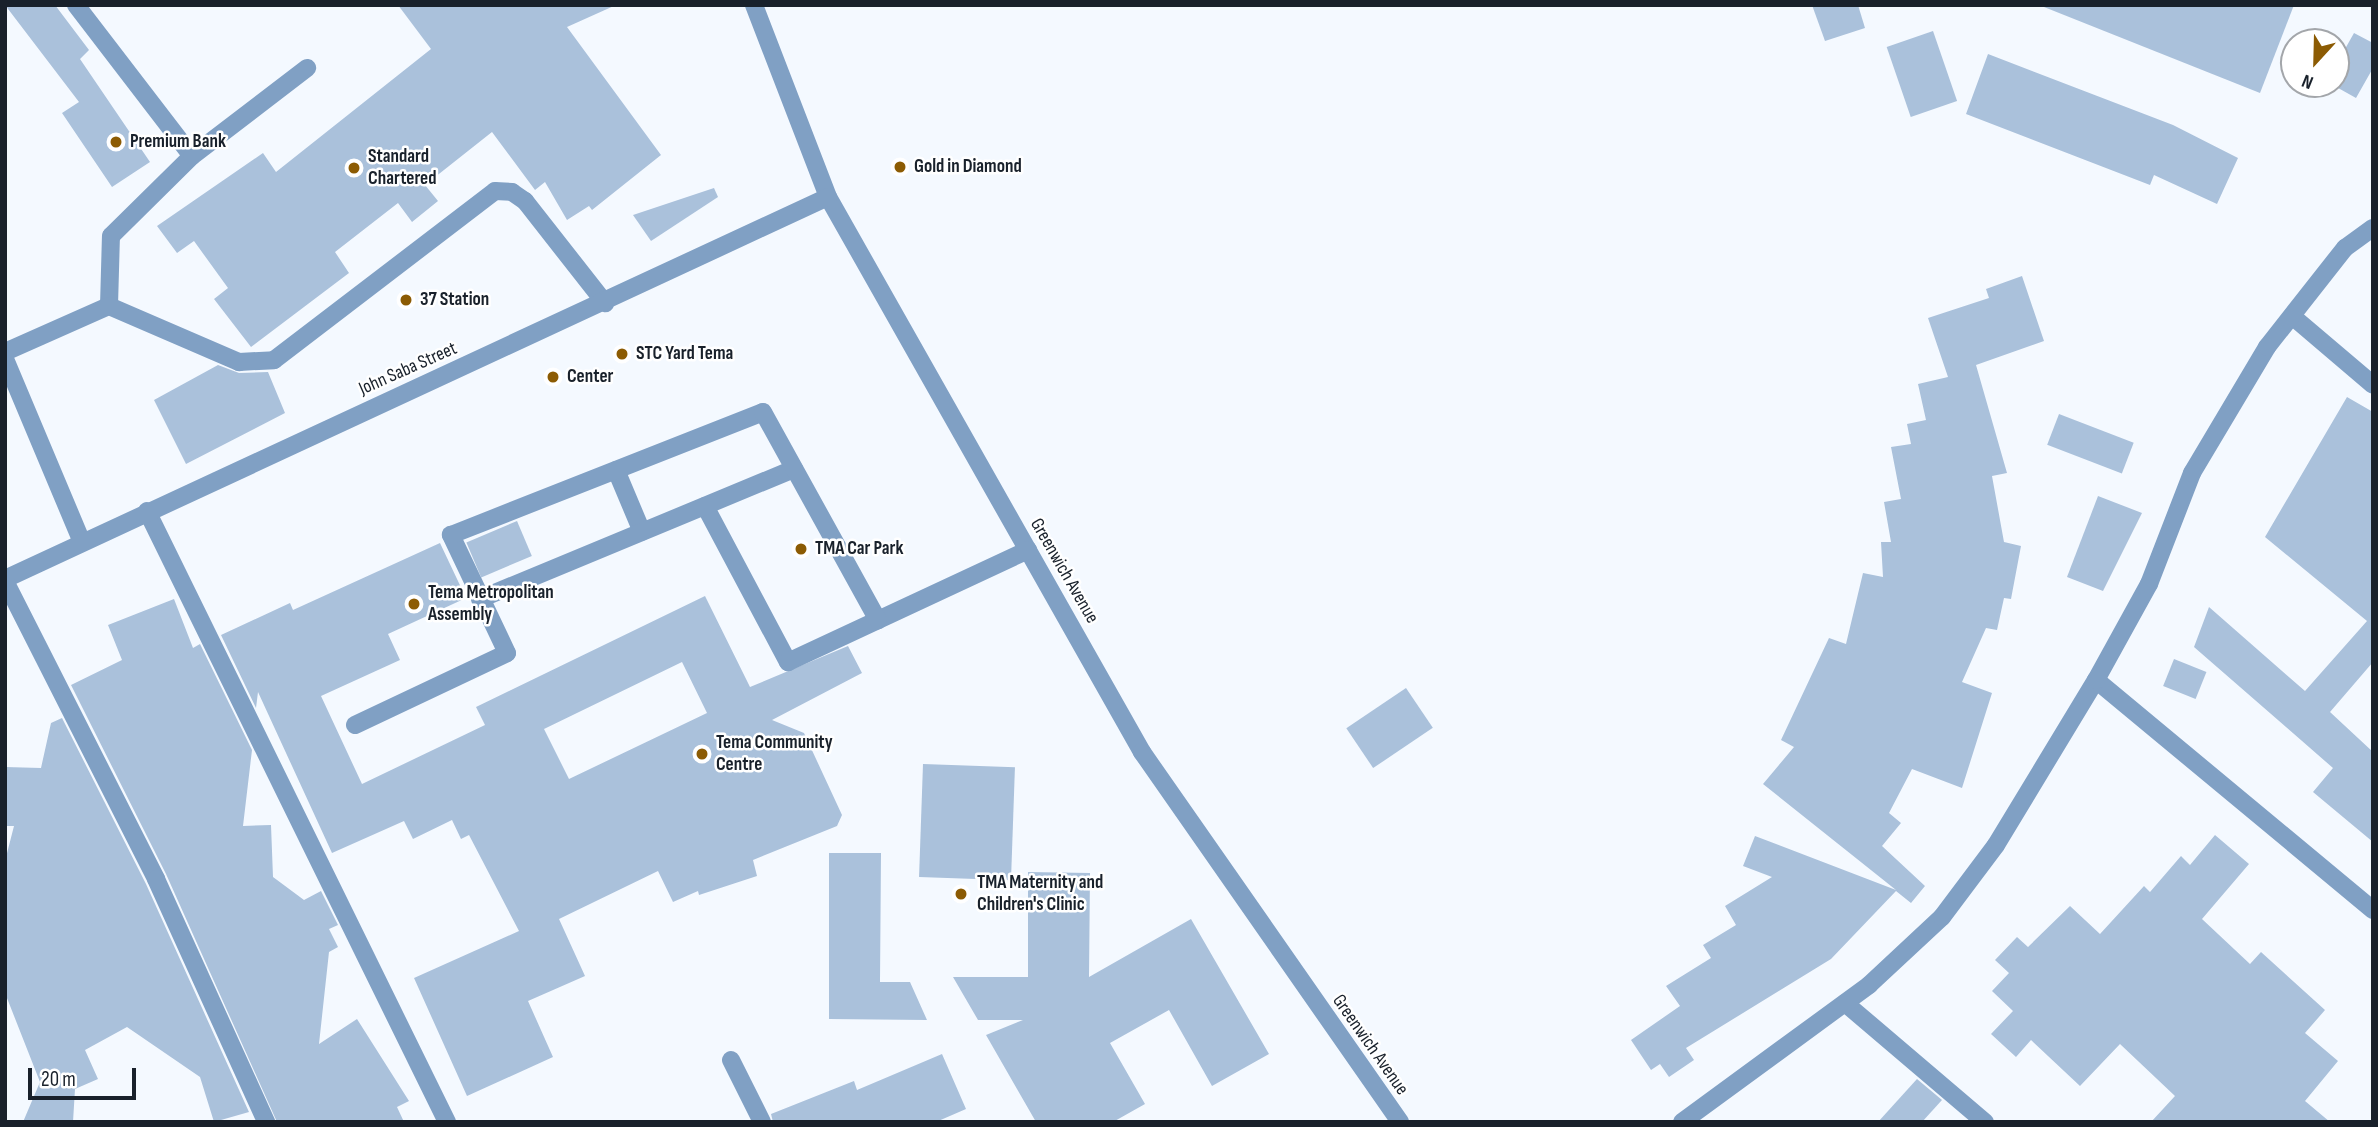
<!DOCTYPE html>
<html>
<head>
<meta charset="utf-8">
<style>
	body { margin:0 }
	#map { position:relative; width:2378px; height:1127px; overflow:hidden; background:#f4f9ff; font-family:"Sofia Sans Condensed",sans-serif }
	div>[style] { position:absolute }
	.building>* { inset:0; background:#aac1db; transform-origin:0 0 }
	.minor>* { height:18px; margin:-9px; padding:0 9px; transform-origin:9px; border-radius:9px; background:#80a0c4 }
	.dots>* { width:19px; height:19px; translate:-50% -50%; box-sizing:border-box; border:4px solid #fff; border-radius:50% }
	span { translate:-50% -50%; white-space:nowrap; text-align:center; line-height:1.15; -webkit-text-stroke:5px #fff; paint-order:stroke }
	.poi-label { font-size:19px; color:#19212b; font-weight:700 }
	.left { translate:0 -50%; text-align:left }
	.street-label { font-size:19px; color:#19212b }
	.frame { position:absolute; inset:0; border:7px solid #19212b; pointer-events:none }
	.north { position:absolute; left:2280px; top:28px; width:70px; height:70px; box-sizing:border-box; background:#fff; border:2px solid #a3a6aa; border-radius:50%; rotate:202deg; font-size:19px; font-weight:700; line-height:28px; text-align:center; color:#19212b }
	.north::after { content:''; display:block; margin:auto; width:24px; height:32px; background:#8c5b03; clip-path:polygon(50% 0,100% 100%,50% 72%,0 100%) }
	.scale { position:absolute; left:28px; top:1068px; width:108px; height:32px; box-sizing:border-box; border:4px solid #19212b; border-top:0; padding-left:9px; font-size:21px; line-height:24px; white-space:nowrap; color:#19212b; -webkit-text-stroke:5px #fff; paint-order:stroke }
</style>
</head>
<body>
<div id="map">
	<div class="building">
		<i style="clip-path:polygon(5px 5px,55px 5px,89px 50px,80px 59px,150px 162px,112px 187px,62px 113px,79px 102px)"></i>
		<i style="clip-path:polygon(398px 5px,616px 5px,567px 27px,661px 155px,592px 210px,589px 206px,567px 220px,545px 182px,535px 190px,492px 132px,425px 185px,438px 201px,412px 222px,398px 203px,335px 252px,349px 273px,251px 347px,214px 299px,228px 288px,194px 241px,177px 253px,157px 226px,263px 153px,276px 172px,431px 49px)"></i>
		<i style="clip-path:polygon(1812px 5px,1858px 5px,1865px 28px,1825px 41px)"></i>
		<i style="clip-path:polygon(2294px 5px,2260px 93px,2044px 7px,2045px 5px)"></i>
		<i style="left:1933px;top:31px;width:74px;height:49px;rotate:71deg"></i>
		<i style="clip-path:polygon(2354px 33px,2373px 43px,2373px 68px,2356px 98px,2331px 84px,2336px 84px,2336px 65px)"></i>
		<i style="clip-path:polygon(1988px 54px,2173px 125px,2238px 158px,2217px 204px,2154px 175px,2150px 185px,1966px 114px)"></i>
		<i style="clip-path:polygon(714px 188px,718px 197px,651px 241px,633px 215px)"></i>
		<i style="clip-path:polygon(2022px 276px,2044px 341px,1976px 365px,2007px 473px,1992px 476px,2004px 542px,2021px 546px,2011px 599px,2004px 598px,1997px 630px,1986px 628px,1962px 682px,1992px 693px,1962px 788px,1912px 769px,1889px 813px,1901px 823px,1882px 846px,1925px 886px,1911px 903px,1896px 891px,1831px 959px,1686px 1048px,1694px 1060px,1669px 1077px,1660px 1064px,1651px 1070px,1631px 1040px,1680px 1006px,1666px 986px,1711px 958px,1703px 945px,1736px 925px,1725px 906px,1772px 877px,1743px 866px,1755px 836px,1896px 890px,1763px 784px,1794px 747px,1781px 740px,1829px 638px,1846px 644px,1863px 573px,1883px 577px,1881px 542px,1891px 542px,1884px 502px,1901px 499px,1891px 447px,1911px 444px,1907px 424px,1926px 420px,1918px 384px,1948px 377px,1928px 318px,1989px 298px,1986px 289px)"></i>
		<i style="clip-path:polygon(218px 365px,239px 373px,268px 372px,285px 413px,186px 464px,154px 400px)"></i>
		<i style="clip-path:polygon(2347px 397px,2373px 412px,2373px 662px,2330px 712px,2373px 752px,2373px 842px,2313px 792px,2333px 768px,2194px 647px,2209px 607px,2305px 691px,2367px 621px,2265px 537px)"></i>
		<i style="left:2059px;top:414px;width:80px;height:33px;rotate:21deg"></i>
		<i style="clip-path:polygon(2098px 496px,2142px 513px,2103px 591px,2067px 577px)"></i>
		<i style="left:517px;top:521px;width:38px;height:55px;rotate:67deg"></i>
		<i style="clip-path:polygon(evenodd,440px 543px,466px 598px,388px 634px,400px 660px,321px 696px,362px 784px,485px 725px,476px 707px,705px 596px,750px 687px,848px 646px,862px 673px,772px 720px,804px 733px,842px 815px,837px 826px,753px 860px,757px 876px,699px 895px,698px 891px,673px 902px,658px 871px,559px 919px,585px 976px,528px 1001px,553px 1057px,467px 1096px,414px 978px,519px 931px,469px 835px,461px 839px,452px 820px,413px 839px,404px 821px,332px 853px,258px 692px,256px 708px,221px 635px,290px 603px,293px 610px,440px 543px,682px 662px,707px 713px,569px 779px,544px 729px,682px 662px)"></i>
		<i style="clip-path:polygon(174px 599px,193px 648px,200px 644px,252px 750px,243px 826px,271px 825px,273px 877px,304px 900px,321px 891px,338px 925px,329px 929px,338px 947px,329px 952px,319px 1044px,357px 1019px,409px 1101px,397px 1107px,404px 1122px,277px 1122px,166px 874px,71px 685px,122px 660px,108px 625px)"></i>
		<i style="left:2174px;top:659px;width:35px;height:29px;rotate:22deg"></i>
		<i style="left:1406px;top:688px;width:48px;height:72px;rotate:56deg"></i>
		<i style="clip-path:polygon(62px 718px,146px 884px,249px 1112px,214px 1122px,200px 1077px,127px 1027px,85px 1050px,98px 1079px,75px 1089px,73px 1122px,23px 1122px,40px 1082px,5px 993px,5px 861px,14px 826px,5px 826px,5px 767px,41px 768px,51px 723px)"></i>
		<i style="left:923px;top:764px;width:92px;height:113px;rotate:2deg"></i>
		<i style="clip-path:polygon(2215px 835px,2249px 864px,2202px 919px,2250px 964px,2261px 952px,2325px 1010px,2305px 1033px,2338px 1061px,2305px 1101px,2330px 1122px,2151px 1122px,2175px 1096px,2120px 1044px,2080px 1086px,2031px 1040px,2016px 1057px,1991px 1034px,2013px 1011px,1992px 991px,2009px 973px,1995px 960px,2017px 937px,2028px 947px,2070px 906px,2100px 934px,2144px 886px,2150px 892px,2181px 856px,2190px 865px)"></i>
		<i style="clip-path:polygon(829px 853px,881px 853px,880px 982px,910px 982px,927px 1020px,829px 1019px)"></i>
		<i style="clip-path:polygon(1028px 872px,1090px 873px,1089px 977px,1191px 919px,1269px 1054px,1212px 1086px,1169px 1010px,1110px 1043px,1145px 1104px,1113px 1122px,1036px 1122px,986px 1035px,1023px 1020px,978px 1020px,953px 977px,1028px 977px)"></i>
		<i style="clip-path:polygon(942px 1054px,966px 1109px,936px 1122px,773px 1122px,771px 1114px,854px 1081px,857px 1090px)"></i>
		<i style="clip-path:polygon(1917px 1079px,1942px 1100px,1922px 1122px,1878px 1122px)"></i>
	</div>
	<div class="minor">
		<i style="left:76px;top:5px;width:190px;rotate:52.5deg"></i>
		<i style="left:754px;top:5px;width:206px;rotate:68.9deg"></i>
		<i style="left:828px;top:197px;width:638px;rotate:60.5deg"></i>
		<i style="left:1142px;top:752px;width:451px;rotate:55.1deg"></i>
		<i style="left:109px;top:306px;width:70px;rotate:-88.4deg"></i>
		<i style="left:111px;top:236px;width:114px;rotate:-44.6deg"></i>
		<i style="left:192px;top:156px;width:145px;rotate:-37.4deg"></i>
		<i style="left:2292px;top:316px;width:106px;rotate:40.4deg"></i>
		<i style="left:5px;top:352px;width:114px;rotate:-23.9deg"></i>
		<i style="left:109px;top:306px;width:142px;rotate:23.3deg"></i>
		<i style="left:239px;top:362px;width:35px;rotate:-3deg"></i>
		<i style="left:274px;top:360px;width:278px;rotate:-37.4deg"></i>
		<i style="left:495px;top:191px;width:17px;rotate:3deg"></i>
		<i style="left:512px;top:192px;width:16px;rotate:35deg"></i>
		<i style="left:525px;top:201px;width:130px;rotate:51.9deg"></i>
		<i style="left:5px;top:359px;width:196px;rotate:67.2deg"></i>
		<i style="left:616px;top:470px;width:67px;rotate:67.2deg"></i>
		<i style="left:705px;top:506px;width:177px;rotate:62deg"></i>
		<i style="left:788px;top:662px;width:265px;rotate:-25deg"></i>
		<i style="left:147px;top:511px;width:681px;rotate:63.85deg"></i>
		<i style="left:5px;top:579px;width:907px;rotate:-24.9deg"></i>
		<i style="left:5px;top:581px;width:334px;rotate:63.1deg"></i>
		<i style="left:156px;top:879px;width:267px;rotate:65.6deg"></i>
		<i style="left:480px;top:599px;width:340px;rotate:-22.5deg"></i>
		<i style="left:2096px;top:680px;width:360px;rotate:39.7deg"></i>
		<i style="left:355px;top:725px;width:168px;rotate:-25.3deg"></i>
		<i style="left:507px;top:653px;width:131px;rotate:-115.4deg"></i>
		<i style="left:451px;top:535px;width:335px;rotate:-21.5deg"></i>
		<i style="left:763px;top:412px;width:238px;rotate:61.1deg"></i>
		<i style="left:1845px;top:1003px;width:184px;rotate:40.4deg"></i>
		<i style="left:731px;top:1060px;width:69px;rotate:63.4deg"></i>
		<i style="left:1682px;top:1122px;width:232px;rotate:-36.2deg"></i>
		<i style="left:1869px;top:985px;width:100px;rotate:-43deg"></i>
		<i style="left:1942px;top:917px;width:90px;rotate:-53.1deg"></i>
		<i style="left:1996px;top:845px;width:193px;rotate:-58.8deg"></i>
		<i style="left:2096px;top:680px;width:110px;rotate:-61.1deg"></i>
		<i style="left:2149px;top:584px;width:119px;rotate:-68.8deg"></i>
		<i style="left:2192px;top:473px;width:147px;rotate:-59.2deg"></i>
		<i style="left:2267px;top:347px;width:126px;rotate:-51.8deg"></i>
		<i style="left:2345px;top:248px;width:34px;rotate:-36deg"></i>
	</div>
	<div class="dots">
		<i style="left:116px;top:142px;background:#8c5b03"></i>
		<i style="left:900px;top:167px;background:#8c5b03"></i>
		<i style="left:354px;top:168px;background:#8c5b03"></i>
		<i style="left:406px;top:300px;background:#8c5b03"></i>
		<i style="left:622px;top:354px;background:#8c5b03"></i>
		<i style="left:553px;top:377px;background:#8c5b03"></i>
		<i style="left:801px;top:549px;background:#8c5b03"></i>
		<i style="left:414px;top:604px;background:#8c5b03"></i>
		<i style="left:702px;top:754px;background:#8c5b03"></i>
		<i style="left:961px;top:894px;background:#8c5b03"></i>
	</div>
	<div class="poi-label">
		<span class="left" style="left:130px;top:142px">Premium Bank</span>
		<span class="left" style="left:368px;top:168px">Standard<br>Chartered</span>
		<span class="left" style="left:914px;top:167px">Gold in Diamond</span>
		<span class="left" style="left:420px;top:300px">37 Station</span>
		<span class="left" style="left:636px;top:354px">STC Yard Tema</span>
		<span class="left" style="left:567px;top:377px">Center</span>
		<span class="left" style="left:815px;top:549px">TMA Car Park</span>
		<span class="left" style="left:428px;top:604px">Tema Metropolitan<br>Assembly</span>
		<span class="left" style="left:716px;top:754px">Tema Community<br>Centre</span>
		<span class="left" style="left:977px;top:894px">TMA Maternity and<br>Children's Clinic</span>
	</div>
	<div class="street-label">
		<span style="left:408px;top:369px;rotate:-24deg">John Saba Street</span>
		<span style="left:1064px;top:571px;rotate:60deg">Greenwich Avenue</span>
		<span style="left:1370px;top:1045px;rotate:55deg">Greenwich Avenue</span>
	</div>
	<div class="frame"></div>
	<div class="north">N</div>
	<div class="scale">20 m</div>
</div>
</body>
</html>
